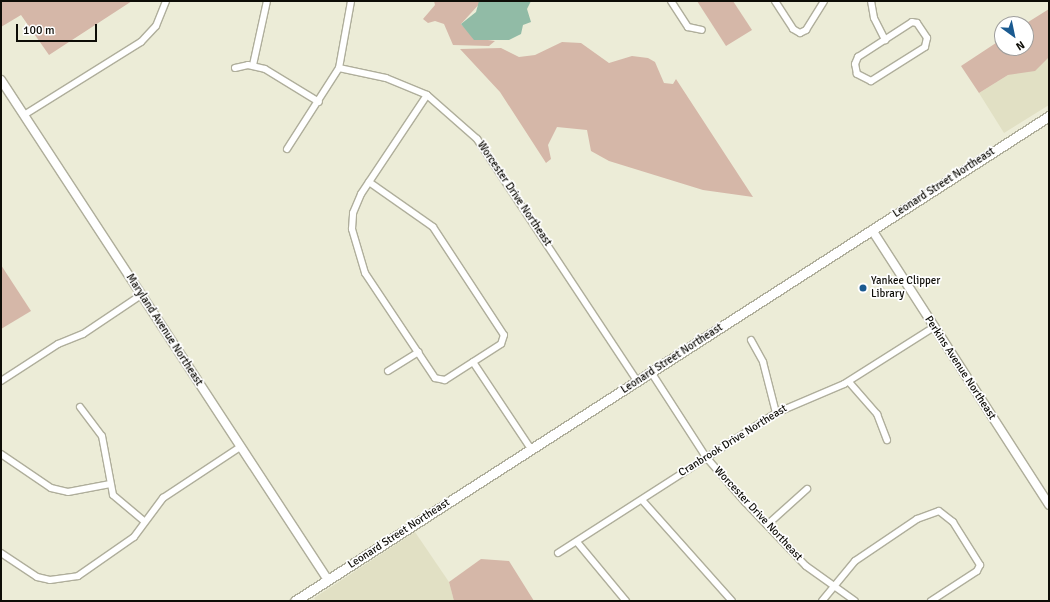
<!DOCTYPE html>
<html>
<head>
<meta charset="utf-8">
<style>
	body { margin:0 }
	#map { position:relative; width:1050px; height:602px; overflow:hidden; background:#ececd7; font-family:Signika,sans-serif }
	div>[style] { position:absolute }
	.built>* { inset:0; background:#e1e0c4 }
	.green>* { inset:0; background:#d5b7a8 }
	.water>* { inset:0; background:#91bba6 }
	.roads { filter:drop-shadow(1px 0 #afae9b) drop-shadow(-1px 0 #afae9b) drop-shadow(0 1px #afae9b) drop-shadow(0 -1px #afae9b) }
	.minor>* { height:6px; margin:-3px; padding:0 3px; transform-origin:3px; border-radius:3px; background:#fff }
	.tertiary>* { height:8px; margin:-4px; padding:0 4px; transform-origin:4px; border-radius:4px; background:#fff }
	.secondary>* { height:9px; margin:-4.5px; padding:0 4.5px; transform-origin:4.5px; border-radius:4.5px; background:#fff }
	.dots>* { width:11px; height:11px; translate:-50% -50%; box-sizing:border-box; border:2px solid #fff; border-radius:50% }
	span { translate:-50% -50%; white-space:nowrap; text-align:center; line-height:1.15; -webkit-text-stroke:3.5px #fff; paint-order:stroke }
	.street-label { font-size:11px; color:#0e0d07 }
	.poi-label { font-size:11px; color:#0e0d07 }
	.left { translate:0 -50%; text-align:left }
	.frame { position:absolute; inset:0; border:2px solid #0e0d07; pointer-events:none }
	.north { position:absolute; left:994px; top:16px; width:40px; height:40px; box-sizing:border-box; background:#fff; border:1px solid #9f9e9c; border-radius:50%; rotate:147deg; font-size:11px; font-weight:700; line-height:16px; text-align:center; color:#0e0d07 }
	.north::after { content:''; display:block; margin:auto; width:14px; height:18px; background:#1a5a90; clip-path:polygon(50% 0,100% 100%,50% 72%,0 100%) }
	.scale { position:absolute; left:16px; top:24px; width:81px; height:18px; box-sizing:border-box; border:2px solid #0e0d07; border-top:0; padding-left:5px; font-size:12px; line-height:14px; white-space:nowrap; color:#0e0d07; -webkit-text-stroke:3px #fff; paint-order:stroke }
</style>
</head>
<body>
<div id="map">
	<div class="built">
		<i style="clip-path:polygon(1049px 57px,1049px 105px,1004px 133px,979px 93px,1008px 75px,1036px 67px)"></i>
		<i style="clip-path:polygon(415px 532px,449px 582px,454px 601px,316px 601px,314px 598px)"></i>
	</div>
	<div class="green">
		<i style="clip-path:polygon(1px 1px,132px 1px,49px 55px,21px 15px,1px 27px)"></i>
		<i style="clip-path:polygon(434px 1px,481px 2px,461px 24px,474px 38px,495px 41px,489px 46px,453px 45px,444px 24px,435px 21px,428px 23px,423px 19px,435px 5px)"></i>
		<i style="clip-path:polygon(697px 1px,733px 1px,752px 30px,726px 46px)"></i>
		<i style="clip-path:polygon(1049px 9px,1049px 57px,1035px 71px,1008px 75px,979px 93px,961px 66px,1002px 39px,1002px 48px,1026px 48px,1025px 24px)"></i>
		<i style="clip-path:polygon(562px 42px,581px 43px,609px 63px,632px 56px,648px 58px,655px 62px,664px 83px,673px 84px,676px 79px,753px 197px,703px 190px,609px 161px,591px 151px,587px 130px,557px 127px,548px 145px,551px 159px,546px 163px,500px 92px,460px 49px,501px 48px,519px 57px,535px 55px)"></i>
		<i style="clip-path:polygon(1px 265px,31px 311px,1px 329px)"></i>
		<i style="clip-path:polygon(481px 559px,509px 561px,534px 601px,454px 601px,449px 582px)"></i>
	</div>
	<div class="water">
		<i style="clip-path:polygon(479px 1px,531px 1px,527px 9px,531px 22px,523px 25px,521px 34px,509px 40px,474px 40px,461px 24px,476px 12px)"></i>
	</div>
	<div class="roads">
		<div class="minor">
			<i style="left:671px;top:1px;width:31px;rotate:57deg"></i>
			<i style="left:688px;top:27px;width:14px;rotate:12deg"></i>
			<i style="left:775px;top:1px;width:33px;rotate:57deg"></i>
			<i style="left:793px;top:29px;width:8px;rotate:30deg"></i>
			<i style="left:800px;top:33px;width:7px;rotate:-27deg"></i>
			<i style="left:806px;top:30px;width:34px;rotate:-58deg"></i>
			<i style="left:871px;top:1px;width:17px;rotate:80deg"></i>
			<i style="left:874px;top:18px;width:25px;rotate:63deg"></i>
			<i style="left:912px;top:22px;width:5px;rotate:11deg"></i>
			<i style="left:917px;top:23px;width:18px;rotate:56deg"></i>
			<i style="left:927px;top:38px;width:9px;rotate:103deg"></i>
			<i style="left:925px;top:47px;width:64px;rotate:147.8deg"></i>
			<i style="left:871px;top:81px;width:16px;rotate:-153deg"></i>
			<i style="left:857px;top:74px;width:10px;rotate:-101deg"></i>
			<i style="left:855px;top:64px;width:8px;rotate:-67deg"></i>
			<i style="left:858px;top:57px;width:64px;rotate:-32.9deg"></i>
			<i style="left:253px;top:65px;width:66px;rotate:-77.7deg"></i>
			<i style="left:235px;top:68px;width:13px;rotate:-13deg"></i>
			<i style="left:248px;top:65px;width:17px;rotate:13deg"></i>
			<i style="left:265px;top:69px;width:63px;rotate:31.4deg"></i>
			<i style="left:339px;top:68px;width:48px;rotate:12deg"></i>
			<i style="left:386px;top:78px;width:44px;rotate:22.5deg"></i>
			<i style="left:427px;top:95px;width:67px;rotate:41.3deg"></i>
			<i style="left:477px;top:139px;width:290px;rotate:56.5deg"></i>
			<i style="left:24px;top:115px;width:138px;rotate:-32deg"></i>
			<i style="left:141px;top:42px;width:22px;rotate:-47deg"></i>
			<i style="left:156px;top:26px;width:27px;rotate:-68deg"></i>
			<i style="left:287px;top:149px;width:96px;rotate:-57.3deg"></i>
			<i style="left:339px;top:68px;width:68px;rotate:-79.8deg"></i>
			<i style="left:369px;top:182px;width:78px;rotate:35.1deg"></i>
			<i style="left:433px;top:227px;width:129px;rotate:56.7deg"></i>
			<i style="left:504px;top:335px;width:9px;rotate:108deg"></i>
			<i style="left:501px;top:344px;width:67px;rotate:147.3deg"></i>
			<i style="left:445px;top:380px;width:10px;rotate:-169deg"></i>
			<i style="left:435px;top:378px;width:126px;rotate:-123.7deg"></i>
			<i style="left:365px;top:273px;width:46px;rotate:-106.5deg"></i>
			<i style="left:352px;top:229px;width:16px;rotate:-86deg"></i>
			<i style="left:353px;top:213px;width:21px;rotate:-67deg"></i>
			<i style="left:361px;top:194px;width:119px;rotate:-56.3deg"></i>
			<i style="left:751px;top:340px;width:25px;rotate:61deg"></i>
			<i style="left:763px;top:362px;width:53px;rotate:75.7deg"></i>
			<i style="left:473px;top:362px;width:105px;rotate:56.3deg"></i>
			<i style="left:388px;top:371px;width:36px;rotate:-32deg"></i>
			<i style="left:651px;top:372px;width:101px;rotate:57.1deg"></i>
			<i style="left:706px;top:457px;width:60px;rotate:49.1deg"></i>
			<i style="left:745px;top:502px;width:88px;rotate:46.4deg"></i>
			<i style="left:806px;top:566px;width:60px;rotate:35.5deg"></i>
			<i style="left:1px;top:381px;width:68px;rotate:-33deg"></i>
			<i style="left:58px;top:344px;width:27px;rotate:-22deg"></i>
			<i style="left:83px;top:334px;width:70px;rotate:-33.9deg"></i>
			<i style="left:849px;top:382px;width:43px;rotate:48.8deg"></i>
			<i style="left:877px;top:414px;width:28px;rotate:69deg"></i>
			<i style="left:80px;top:407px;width:36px;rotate:53deg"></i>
			<i style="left:102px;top:436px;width:60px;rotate:79.4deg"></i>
			<i style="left:113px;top:495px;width:40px;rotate:40deg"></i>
			<i style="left:1px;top:454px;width:60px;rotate:34.2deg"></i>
			<i style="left:51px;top:488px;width:17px;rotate:13deg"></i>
			<i style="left:68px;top:492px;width:43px;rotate:-10.8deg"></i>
			<i style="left:642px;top:500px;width:135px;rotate:48.3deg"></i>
			<i style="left:767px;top:525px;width:54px;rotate:-42deg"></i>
			<i style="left:577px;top:542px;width:77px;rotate:50.3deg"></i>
			<i style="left:1px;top:553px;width:43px;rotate:33.7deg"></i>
			<i style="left:37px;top:577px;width:13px;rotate:13deg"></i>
			<i style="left:50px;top:580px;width:28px;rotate:-8deg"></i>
			<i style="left:78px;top:576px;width:68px;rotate:-34.9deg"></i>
			<i style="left:134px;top:537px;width:49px;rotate:-53.4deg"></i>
			<i style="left:163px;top:498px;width:92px;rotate:-33.5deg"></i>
			<i style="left:558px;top:553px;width:259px;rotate:-32.7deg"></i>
			<i style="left:776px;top:413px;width:74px;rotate:-23.1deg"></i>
			<i style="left:844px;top:384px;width:107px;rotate:-32.3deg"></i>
			<i style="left:822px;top:601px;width:52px;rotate:-50.5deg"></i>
			<i style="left:855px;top:561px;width:75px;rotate:-34.1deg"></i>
			<i style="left:917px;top:519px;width:23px;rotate:-20deg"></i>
			<i style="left:939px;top:511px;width:18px;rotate:38deg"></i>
			<i style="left:953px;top:522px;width:51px;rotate:57.9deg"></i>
			<i style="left:980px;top:565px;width:7px;rotate:117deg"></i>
			<i style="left:977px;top:571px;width:55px;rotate:146.9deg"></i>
		</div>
		<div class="tertiary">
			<i style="left:1px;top:80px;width:597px;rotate:56.82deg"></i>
			<i style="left:872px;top:230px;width:327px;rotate:57.2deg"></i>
		</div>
		<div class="secondary">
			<i style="left:295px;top:601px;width:897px;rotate:-32.75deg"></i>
		</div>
	</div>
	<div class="dots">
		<i style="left:863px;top:288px;background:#1a5a90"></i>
	</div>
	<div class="street-label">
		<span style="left:944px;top:183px;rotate:-33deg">Leonard Street Northeast</span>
		<span style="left:514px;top:194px;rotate:56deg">Worcester Drive Northeast</span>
		<span style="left:164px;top:330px;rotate:57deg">Maryland Avenue Northeast</span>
		<span style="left:672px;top:359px;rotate:-33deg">Leonard Street Northeast</span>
		<span style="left:960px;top:368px;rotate:57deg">Perkins Avenue Northeast</span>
		<span style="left:733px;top:441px;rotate:-32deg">Cranbrook Drive Northeast</span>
		<span style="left:758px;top:514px;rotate:47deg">Worcester Drive Northeast</span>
		<span style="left:399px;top:534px;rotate:-33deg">Leonard Street Northeast</span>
	</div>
	<div class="poi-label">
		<span class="left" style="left:871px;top:288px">Yankee Clipper<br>Library</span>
	</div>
	<div class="frame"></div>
	<div class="north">N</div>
	<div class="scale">100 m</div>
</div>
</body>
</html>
